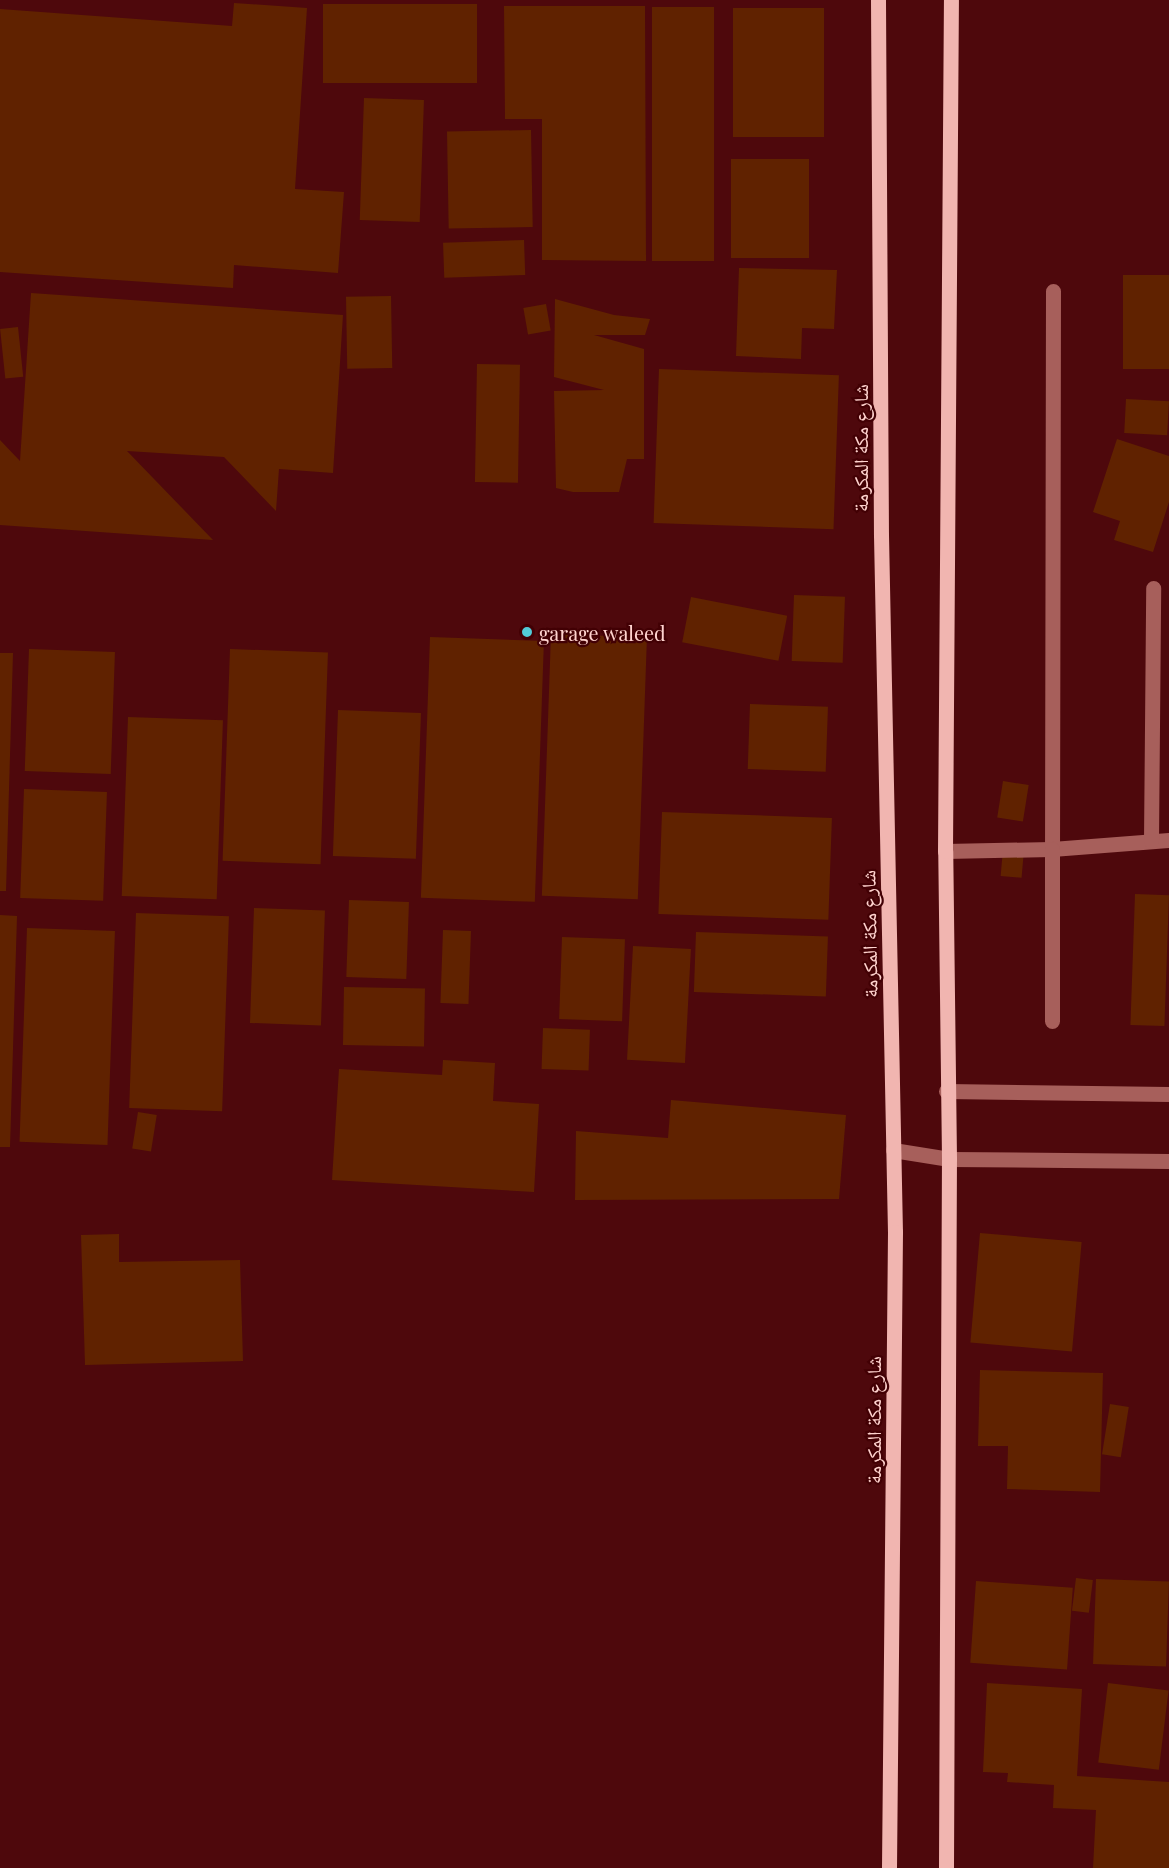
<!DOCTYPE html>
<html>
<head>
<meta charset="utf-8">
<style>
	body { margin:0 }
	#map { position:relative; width:1169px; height:1868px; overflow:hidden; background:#4e080c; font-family:"Playfair Display","Noto Naskh Arabic",serif }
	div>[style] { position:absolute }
	.building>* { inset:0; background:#602200; transform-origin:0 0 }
	.minor>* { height:15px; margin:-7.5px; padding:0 7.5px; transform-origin:7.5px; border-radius:7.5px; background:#a75f5b }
	.major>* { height:15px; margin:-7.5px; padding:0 7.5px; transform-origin:7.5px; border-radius:7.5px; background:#f1b5b0 }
	.dots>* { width:16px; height:16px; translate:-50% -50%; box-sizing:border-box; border:3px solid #420004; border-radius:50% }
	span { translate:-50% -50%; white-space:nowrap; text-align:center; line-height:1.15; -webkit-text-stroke:4.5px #420004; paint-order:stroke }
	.street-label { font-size:20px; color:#ffd3cf }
	.poi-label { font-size:20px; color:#ffd3cf }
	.left { translate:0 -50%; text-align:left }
</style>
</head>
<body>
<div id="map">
	<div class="building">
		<i style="clip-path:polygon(234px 3px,307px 8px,295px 189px,344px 192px,338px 273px,234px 265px,233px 288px,0 272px,0 9px,232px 26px)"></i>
		<i style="left:323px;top:4px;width:154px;height:79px"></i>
		<i style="clip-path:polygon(504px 6px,645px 6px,646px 261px,542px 260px,542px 119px,505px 119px)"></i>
		<i style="left:652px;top:7px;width:62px;height:254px"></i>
		<i style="left:733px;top:8px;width:91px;height:129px"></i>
		<i style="left:364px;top:98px;width:60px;height:122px;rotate:2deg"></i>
		<i style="left:531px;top:130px;width:97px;height:84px;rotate:89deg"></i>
		<i style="left:731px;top:159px;width:78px;height:99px"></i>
		<i style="left:524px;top:240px;width:35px;height:81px;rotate:88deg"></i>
		<i style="clip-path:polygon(739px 268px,837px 270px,834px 329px,802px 328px,801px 359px,736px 356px)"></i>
		<i style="left:1123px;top:275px;width:46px;height:94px"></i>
		<i style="clip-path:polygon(31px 293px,343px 315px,333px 473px,279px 469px,276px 511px,224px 457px,127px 451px,213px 540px,0 525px,0 440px,20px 461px)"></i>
		<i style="left:391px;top:296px;width:72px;height:45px;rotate:89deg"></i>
		<i style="clip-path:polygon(555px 299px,614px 315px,650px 319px,645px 335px,594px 335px,644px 349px,644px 459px,627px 459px,619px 492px,573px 492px,556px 488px,554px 391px,604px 390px,554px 377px)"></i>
		<i style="left:546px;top:304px;width:27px;height:23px;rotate:80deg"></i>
		<i style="left:18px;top:327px;width:50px;height:18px;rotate:84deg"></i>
		<i style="left:477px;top:364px;width:43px;height:118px;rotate:1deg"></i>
		<i style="left:659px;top:369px;width:180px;height:154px;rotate:2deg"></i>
		<i style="left:1126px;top:399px;width:43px;height:34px;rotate:3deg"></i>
		<i style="clip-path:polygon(1117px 439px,1169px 456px,1169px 502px,1153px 552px,1114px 540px,1120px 521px,1093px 512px)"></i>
		<i style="left:794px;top:595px;width:51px;height:66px;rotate:2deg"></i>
		<i style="left:691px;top:597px;width:98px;height:46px;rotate:11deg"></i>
		<i style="left:551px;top:634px;width:96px;height:262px;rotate:2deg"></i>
		<i style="left:430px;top:637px;width:114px;height:261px;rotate:2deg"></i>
		<i style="left:29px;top:649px;width:86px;height:122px;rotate:2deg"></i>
		<i style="left:230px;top:649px;width:98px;height:212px;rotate:2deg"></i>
		<i style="clip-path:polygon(0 653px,13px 653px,6px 891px,0 891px)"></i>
		<i style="left:750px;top:704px;width:78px;height:65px;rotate:2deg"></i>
		<i style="left:338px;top:710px;width:83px;height:146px;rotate:2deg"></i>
		<i style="left:128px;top:717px;width:95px;height:179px;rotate:2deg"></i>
		<i style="left:1003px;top:781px;width:26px;height:37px;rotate:9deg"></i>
		<i style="left:24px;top:789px;width:83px;height:109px;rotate:2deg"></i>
		<i style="left:662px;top:812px;width:170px;height:102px;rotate:2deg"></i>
		<i style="left:1003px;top:849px;width:21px;height:27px;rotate:5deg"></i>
		<i style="left:1135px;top:894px;width:34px;height:131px;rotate:2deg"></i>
		<i style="left:349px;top:900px;width:60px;height:77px;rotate:2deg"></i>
		<i style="left:254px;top:908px;width:71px;height:115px;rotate:2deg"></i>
		<i style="left:136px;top:913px;width:93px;height:195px;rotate:2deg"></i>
		<i style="clip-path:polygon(0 915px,17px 916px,10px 1147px,0 1147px)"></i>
		<i style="left:27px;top:928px;width:88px;height:214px;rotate:2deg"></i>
		<i style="left:443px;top:930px;width:28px;height:73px;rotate:2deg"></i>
		<i style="left:696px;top:932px;width:132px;height:60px;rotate:2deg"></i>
		<i style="left:562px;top:937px;width:63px;height:82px;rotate:2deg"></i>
		<i style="left:633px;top:946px;width:58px;height:114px;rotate:3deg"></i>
		<i style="left:344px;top:987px;width:81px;height:58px;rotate:1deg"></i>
		<i style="left:543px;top:1028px;width:47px;height:41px;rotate:2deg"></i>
		<i style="clip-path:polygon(443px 1060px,495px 1063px,493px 1101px,539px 1104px,534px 1192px,332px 1180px,339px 1069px,442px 1075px)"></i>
		<i style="clip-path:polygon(671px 1100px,846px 1115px,839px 1199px,575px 1200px,576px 1131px,668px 1138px)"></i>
		<i style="left:138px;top:1112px;width:19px;height:37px;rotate:9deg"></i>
		<i style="left:980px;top:1233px;width:102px;height:110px;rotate:5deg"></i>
		<i style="clip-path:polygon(119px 1234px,119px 1262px,240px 1260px,243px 1361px,85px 1365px,81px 1235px)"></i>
		<i style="clip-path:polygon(980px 1370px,1103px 1373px,1100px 1492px,1007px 1489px,1008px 1446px,978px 1446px)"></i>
		<i style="left:1110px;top:1404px;width:19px;height:51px;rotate:9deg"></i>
		<i style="left:1076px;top:1578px;width:17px;height:33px;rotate:7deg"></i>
		<i style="left:1096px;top:1579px;width:73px;height:85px;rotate:2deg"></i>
		<i style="left:976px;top:1581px;width:97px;height:82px;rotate:4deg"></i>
		<i style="clip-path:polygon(987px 1683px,1082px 1689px,1077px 1776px,1169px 1782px,1169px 1868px,1093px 1868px,1096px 1810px,1053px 1808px,1054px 1785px,1007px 1782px,1008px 1773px,983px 1772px)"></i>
		<i style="left:1108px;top:1683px;width:61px;height:80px;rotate:7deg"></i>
	</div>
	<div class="minor">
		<i style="left:1053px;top:291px;width:558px;rotate:90.1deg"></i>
		<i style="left:1052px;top:849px;width:117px;rotate:-4.4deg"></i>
		<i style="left:1151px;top:841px;width:253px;rotate:-89.5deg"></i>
		<i style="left:945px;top:851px;width:107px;rotate:-1.1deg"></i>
		<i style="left:1052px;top:849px;width:172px;rotate:90deg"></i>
		<i style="left:946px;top:1091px;width:223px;rotate:0.8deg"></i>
		<i style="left:893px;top:1150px;width:57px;rotate:9.1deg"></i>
		<i style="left:949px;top:1159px;width:220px;rotate:0.5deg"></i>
	</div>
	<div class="major">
		<i style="left:878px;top:0;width:535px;rotate:89.68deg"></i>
		<i style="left:881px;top:535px;width:697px;rotate:88.85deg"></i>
		<i style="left:895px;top:1232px;width:636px;rotate:90.54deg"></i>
		<i style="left:946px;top:1868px;width:709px;rotate:-89.76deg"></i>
		<i style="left:949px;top:1159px;width:308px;rotate:-90.7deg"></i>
		<i style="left:945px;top:851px;width:851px;rotate:-89.6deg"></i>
	</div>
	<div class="dots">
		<i style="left:527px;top:632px;background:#52cbd7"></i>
	</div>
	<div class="street-label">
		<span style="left:859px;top:448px;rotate:-90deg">شارع مكة المكرمة</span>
		<span style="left:868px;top:934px;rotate:-91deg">شارع مكة المكرمة</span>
		<span style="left:872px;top:1420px;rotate:-90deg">شارع مكة المكرمة</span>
	</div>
	<div class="poi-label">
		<span class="left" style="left:539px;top:632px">garage waleed</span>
	</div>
</div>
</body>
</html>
